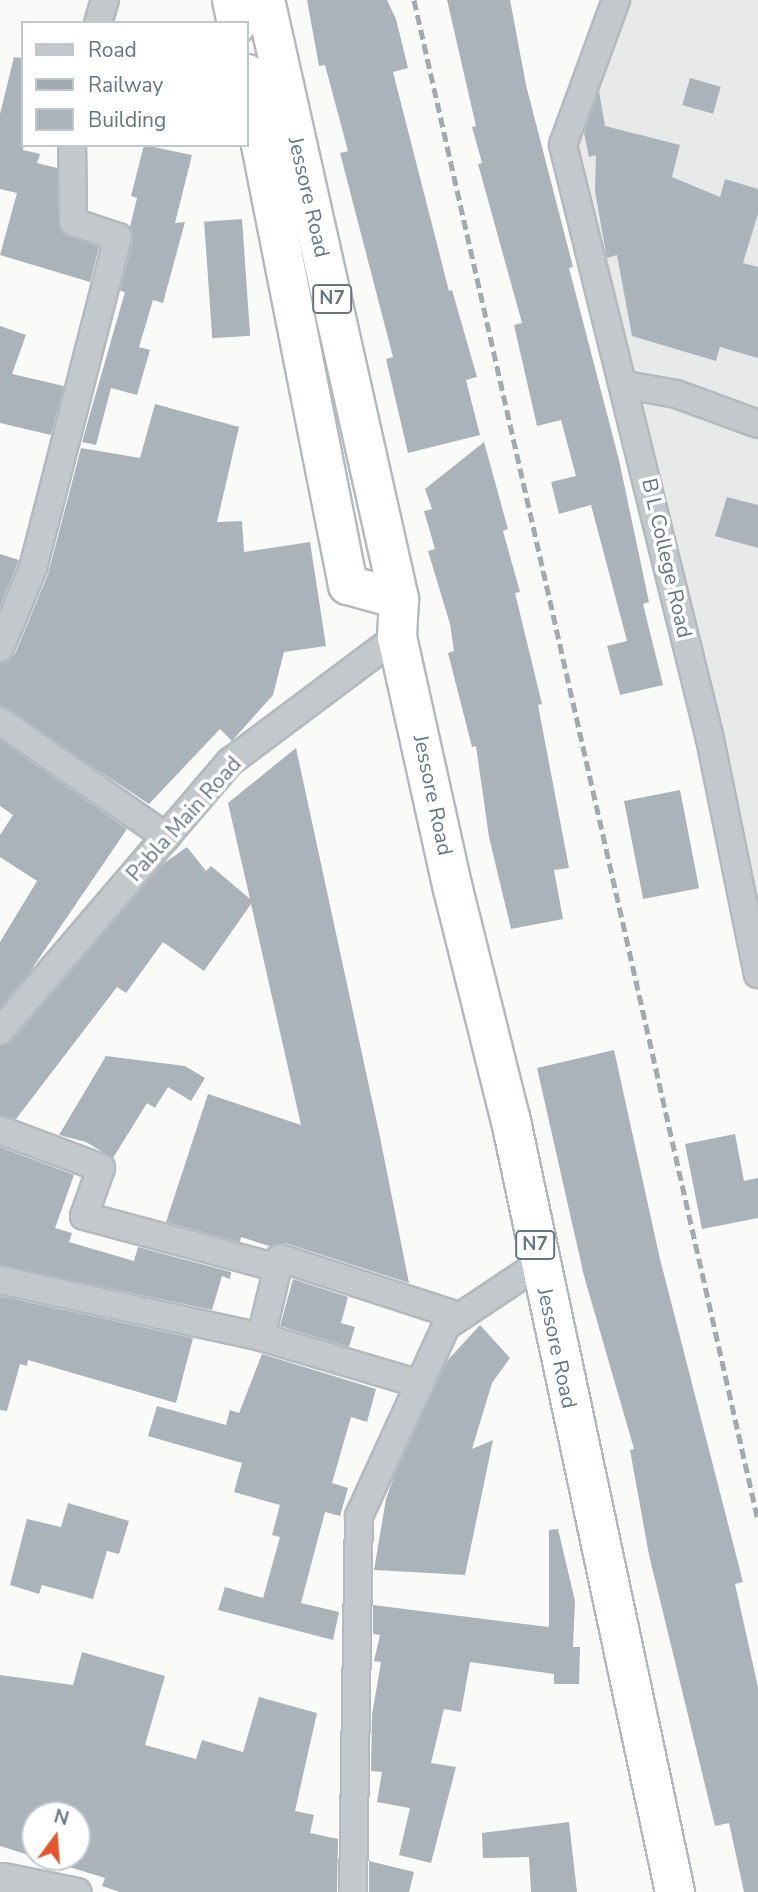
<!DOCTYPE html>
<html>
<head>
<meta charset="utf-8">
<style>
	body { margin:0 }
	#map { position:relative; width:758px; height:1892px; overflow:hidden; background:#fafaf8; font-family:"Nunito Sans",sans-serif }
	div>[style] { position:absolute }
	.built>* { inset:0; background:#e8e9e9 }
	.building>* { inset:0; background:#aab3b9; transform-origin:0 0 }
	.roads { filter:drop-shadow(2px 0 #b4b9bd) drop-shadow(-2px 0 #b4b9bd) drop-shadow(0 2px #b4b9bd) drop-shadow(0 -2px #b4b9bd) }
	.minor>* { height:26px; margin:-13px; padding:0 13px; transform-origin:13px; border-radius:13px; background:#c3c8cc }
	.trunk>* { height:38px; margin:-19px; padding:0 19px; transform-origin:19px; border-radius:19px; background:#fff }
	.rail>* { height:5px; margin-top:-2.5px; transform-origin:0; background:repeating-linear-gradient(90deg,#a2aab0 0 10px,transparent 0 15px) }
	span { translate:-50% -50%; white-space:nowrap; text-align:center; line-height:1.15; -webkit-text-stroke:7px #fff; paint-order:stroke }
	.shield-label span { padding:2px 5px; background:#fff; border:2px solid; border-radius:5px; -webkit-text-stroke-width:0 }
	.shield-label { font-size:19px; color:#657683; font-weight:700 }
	.street-label { font-size:21px; color:#657683 }
	.legend { position:absolute; left:21px; top:21px; width:228px; height:126px; box-sizing:border-box; background:#fff; border:2px solid #c1c8cd; margin:0; padding:9px 12px; list-style:none; font-size:21px; color:#657683 }
	.legend li { display:flex; align-items:center; gap:14px; height:35px }
	.legend b { width:35px; border:2px solid #c1c8cd }
	.north { position:absolute; left:21px; top:1801px; width:70px; height:70px; box-sizing:border-box; background:#fff; border:2px solid #c1c8cd; border-radius:50%; rotate:16deg; font-size:19px; font-weight:700; line-height:28px; text-align:center; color:#657683 }
	.north::after { content:''; display:block; margin:auto; width:24px; height:32px; background:#e4572e; clip-path:polygon(50% 0,100% 100%,50% 72%,0 100%) }
</style>
</head>
<body>
<div id="map">
	<div class="built">
		<i style="clip-path:polygon(616px 0,758px 0,758px 974px,563px 146px)"></i>
	</div>
	<div class="building">
		<i style="clip-path:polygon(307px 0,387px 0,396px 19px,408px 68px,393px 72px,449px 291px,452px 290px,477px 377px,466px 380px,480px 435px,408px 453px,386px 359px,393px 357px,340px 153px,348px 151px,325px 65px,319px 66px)"></i>
		<i style="clip-path:polygon(447px 0,510px 0,526px 85px,573px 267px,569px 268px,619px 460px,649px 602px,643px 604px,663px 685px,620px 695px,607px 646px,627px 641px,591px 505px,559px 514px,551px 482px,576px 476px,561px 420px,537px 426px,514px 325px,522px 323px,478px 164px,482px 163px,472px 127px,476px 126px)"></i>
		<i style="clip-path:polygon(14px 57px,23px 58px,23px 150px,40px 154px,37px 163px,57px 168px,61px 232px,99px 247px,90px 282px,0 255px,17px 193px,0 189px,0 114px)"></i>
		<i style="left:690px;top:78px;width:32px;height:28px;rotate:16deg"></i>
		<i style="clip-path:polygon(599px 91px,605px 126px,680px 145px,672px 177px,720px 197px,725px 179px,758px 189px,758px 214px,743px 263px,758px 267px,758px 358px,720px 347px,716px 361px,632px 336px,617px 255px,607px 258px,606px 254px,595px 191px,596px 155px,589px 157px,584px 133px)"></i>
		<i style="clip-path:polygon(144px 145px,192px 155px,175px 223px,185px 222px,163px 303px,153px 300px,139px 347px,150px 350px,137px 395px,111px 388px,96px 445px,82px 442px,125px 292px,120px 291px,133px 241px,130px 227px,137px 198px,131px 196px)"></i>
		<i style="left:242px;top:219px;width:117px;height:38px;rotate:86deg"></i>
		<i style="clip-path:polygon(0 326px,26px 335px,12px 374px,64px 386px,51px 435px,0 423px)"></i>
		<i style="clip-path:polygon(155px 404px,239px 427px,217px 522px,242px 521px,244px 552px,310px 542px,326px 646px,284px 652px,273px 695px,232px 741px,220px 729px,149px 804px,0 705px,0 663px,15px 654px,48px 574px,81px 448px,140px 458px)"></i>
		<i style="clip-path:polygon(484px 442px,508px 529px,503px 531px,520px 592px,515px 593px,542px 704px,538px 705px,569px 868px,554px 870px,563px 919px,511px 929px,489px 837px,476px 746px,472px 747px,448px 653px,454px 651px,450px 624px,428px 551px,435px 549px,424px 511px,432px 509px,425px 489px)"></i>
		<i style="clip-path:polygon(727px 497px,758px 505px,758px 548px,715px 536px)"></i>
		<i style="clip-path:polygon(0 554px,19px 560px,0 607px)"></i>
		<i style="clip-path:polygon(0 740px,127px 829px,29px 973px,0 1007px,0 942px,37px 881px,0 857px,0 835px,13px 815px,0 806px)"></i>
		<i style="clip-path:polygon(296px 748px,380px 1137px,409px 1283px,285px 1243px,269px 1246px,241px 1237px,240px 1242px,166px 1222px,208px 1094px,301px 1125px,251px 904px,204px 971px,163px 942px,126px 993px,117px 987px,16px 1119px,0 1115px,0 1046px,12px 1041px,163px 864px,187px 847px,206px 871px,211px 866px,250px 899px,228px 803px)"></i>
		<i style="left:680px;top:790px;width:100px;height:57px;rotate:79deg"></i>
		<i style="clip-path:polygon(614px 1050px,660px 1259px,743px 1582px,735px 1584px,758px 1687px,758px 1892px,744px 1892px,729px 1823px,715px 1826px,649px 1555px,630px 1450px,634px 1449px,584px 1276px,537px 1068px)"></i>
		<i style="clip-path:polygon(106px 1056px,185px 1066px,205px 1078px,191px 1101px,168px 1087px,155px 1108px,147px 1103px,113px 1158px,86px 1142px,59px 1135px)"></i>
		<i style="clip-path:polygon(735px 1134px,744px 1181px,758px 1178px,758px 1218px,702px 1229px,685px 1144px)"></i>
		<i style="clip-path:polygon(0 1147px,74px 1175px,55px 1228px,72px 1233px,69px 1242px,134px 1261px,138px 1247px,231px 1272px,230px 1279px,222px 1276px,212px 1310px,0 1265px)"></i>
		<i style="clip-path:polygon(293px 1279px,348px 1297px,341px 1323px,355px 1327px,349px 1347px,280px 1326px)"></i>
		<i style="clip-path:polygon(0 1296px,193px 1338px,176px 1403px,28px 1360px,27px 1366px,20px 1364px,7px 1411px,0 1410px)"></i>
		<i style="clip-path:polygon(480px 1325px,510px 1358px,492px 1383px,472px 1449px,493px 1440px,465px 1575px,374px 1570px,386px 1499px,395px 1474px,447px 1361px)"></i>
		<i style="clip-path:polygon(262px 1354px,376px 1389px,367px 1422px,351px 1417px,332px 1483px,348px 1488px,340px 1516px,325px 1512px,301px 1603px,339px 1612px,333px 1640px,218px 1610px,225px 1587px,263px 1598px,280px 1537px,272px 1535px,280px 1505px,234px 1492px,242px 1463px,148px 1436px,157px 1406px,226px 1425px,230px 1410px,239px 1413px)"></i>
		<i style="clip-path:polygon(68px 1503px,129px 1521px,119px 1554px,107px 1551px,93px 1599px,42px 1585px,39px 1594px,10px 1585px,27px 1519px,61px 1527px)"></i>
		<i style="clip-path:polygon(558px 1529px,575px 1601px,573px 1647px,580px 1647px,579px 1684px,554px 1684px,554px 1674px,470px 1662px,461px 1712px,444px 1709px,431px 1763px,456px 1767px,431px 1863px,399px 1855px,410px 1808px,377px 1802px,382px 1772px,371px 1771px,372px 1715px,381px 1662px,374px 1661px,380px 1635px,373px 1634px,373px 1605px,549px 1627px,549px 1530px)"></i>
		<i style="clip-path:polygon(82px 1652px,165px 1676px,145px 1745px,196px 1759px,202px 1740px,243px 1752px,259px 1697px,317px 1713px,295px 1811px,314px 1815px,310px 1833px,338px 1839px,337px 1892px,120px 1892px,102px 1886px,105px 1878px,37px 1857px,77px 1857px,77px 1815px,35px 1815px,35px 1857px,0 1846px,0 1675px,73px 1685px)"></i>
		<i style="clip-path:polygon(569px 1822px,577px 1892px,531px 1892px,529px 1857px,483px 1858px,482px 1833px)"></i>
		<i style="clip-path:polygon(369px 1861px,414px 1872px,409px 1892px,369px 1892px)"></i>
	</div>
	<div class="roads">
		<div class="minor">
			<i style="left:616px;top:0;width:154px;rotate:110.1deg"></i>
			<i style="left:563px;top:145px;width:612px;rotate:76.1deg"></i>
			<i style="left:710px;top:739px;width:240px;rotate:78.5deg"></i>
			<i style="left:98px;top:23px;width:24px;rotate:-73deg"></i>
			<i style="left:626px;top:385px;width:51px;rotate:10.2deg"></i>
			<i style="left:676px;top:394px;width:87px;rotate:20.1deg"></i>
			<i style="left:0;top:648px;width:87px;rotate:-67.6deg"></i>
			<i style="left:33px;top:568px;width:342px;rotate:-75.6deg"></i>
			<i style="left:118px;top:237px;width:47px;rotate:-161.6deg"></i>
			<i style="left:73px;top:222px;width:77px;rotate:-90.7deg"></i>
			<i style="left:0;top:721px;width:203px;rotate:34.9deg"></i>
			<i style="left:0;top:1031px;width:355px;rotate:-49.5deg"></i>
			<i style="left:231px;top:761px;width:207px;rotate:-36.8deg"></i>
			<i style="left:0;top:1130px;width:108px;rotate:20.6deg"></i>
			<i style="left:101px;top:1168px;width:51px;rotate:109.5deg"></i>
			<i style="left:84px;top:1216px;width:201px;rotate:15deg"></i>
			<i style="left:0;top:1280px;width:267px;rotate:12.3deg"></i>
			<i style="left:261px;top:1337px;width:166px;rotate:16.5deg"></i>
			<i style="left:261px;top:1337px;width:81px;rotate:-76.5deg"></i>
			<i style="left:280px;top:1258px;width:188px;rotate:18deg"></i>
			<i style="left:1px;top:1892px;width:15px;rotate:-79deg"></i>
			<i style="left:4px;top:1877px;width:75px;rotate:11.6deg"></i>
			<i style="left:353px;top:1892px;width:376px;rotate:-89.1deg"></i>
			<i style="left:359px;top:1516px;width:209px;rotate:-65.4deg"></i>
			<i style="left:446px;top:1326px;width:112px;rotate:-33.7deg"></i>
		</div>
		<div class="trunk">
			<i style="left:232px;top:0;width:24px;rotate:78deg"></i>
			<i style="left:265px;top:0;width:614px;rotate:77.39deg"></i>
			<i style="left:399px;top:599px;width:38px;rotate:93deg"></i>
			<i style="left:397px;top:637px;width:258px;rotate:77.5deg"></i>
			<i style="left:453px;top:889px;width:239px;rotate:76deg"></i>
			<i style="left:511px;top:1121px;width:788px;rotate:77.99deg"></i>
			<i style="left:247px;top:74px;width:521px;rotate:78.82deg"></i>
			<i style="left:348px;top:585px;width:53px;rotate:15.4deg"></i>
		</div>
	</div>
	<div class="rail">
		<i style="left:414px;top:0;width:1558px;rotate:77.25deg"></i>
	</div>
	<div class="shield-label">
		<span style="left:332px;top:299px">N7</span>
		<span style="left:535px;top:1245px">N7</span>
	</div>
	<div class="street-label">
		<span style="left:309px;top:197px;rotate:77deg">Jessore Road</span>
		<span style="left:667px;top:558px;rotate:77deg">B L College Road</span>
		<span style="left:433px;top:795px;rotate:78deg">Jessore Road</span>
		<span style="left:184px;top:819px;rotate:-48deg">Pabla Main Road</span>
		<span style="left:557px;top:1348px;rotate:78deg">Jessore Road</span>
	</div>
	<ul class="legend">
	<li><b style="height:9px;background:#c3c8cc"></b>Road</li>
	<li><b style="height:9px;background:#a2aab0"></b>Railway</li>
	<li><b style="height:19px;background:#aab3b9"></b>Building</li>
	</ul>
	<div class="north">N</div>
</div>
</body>
</html>
